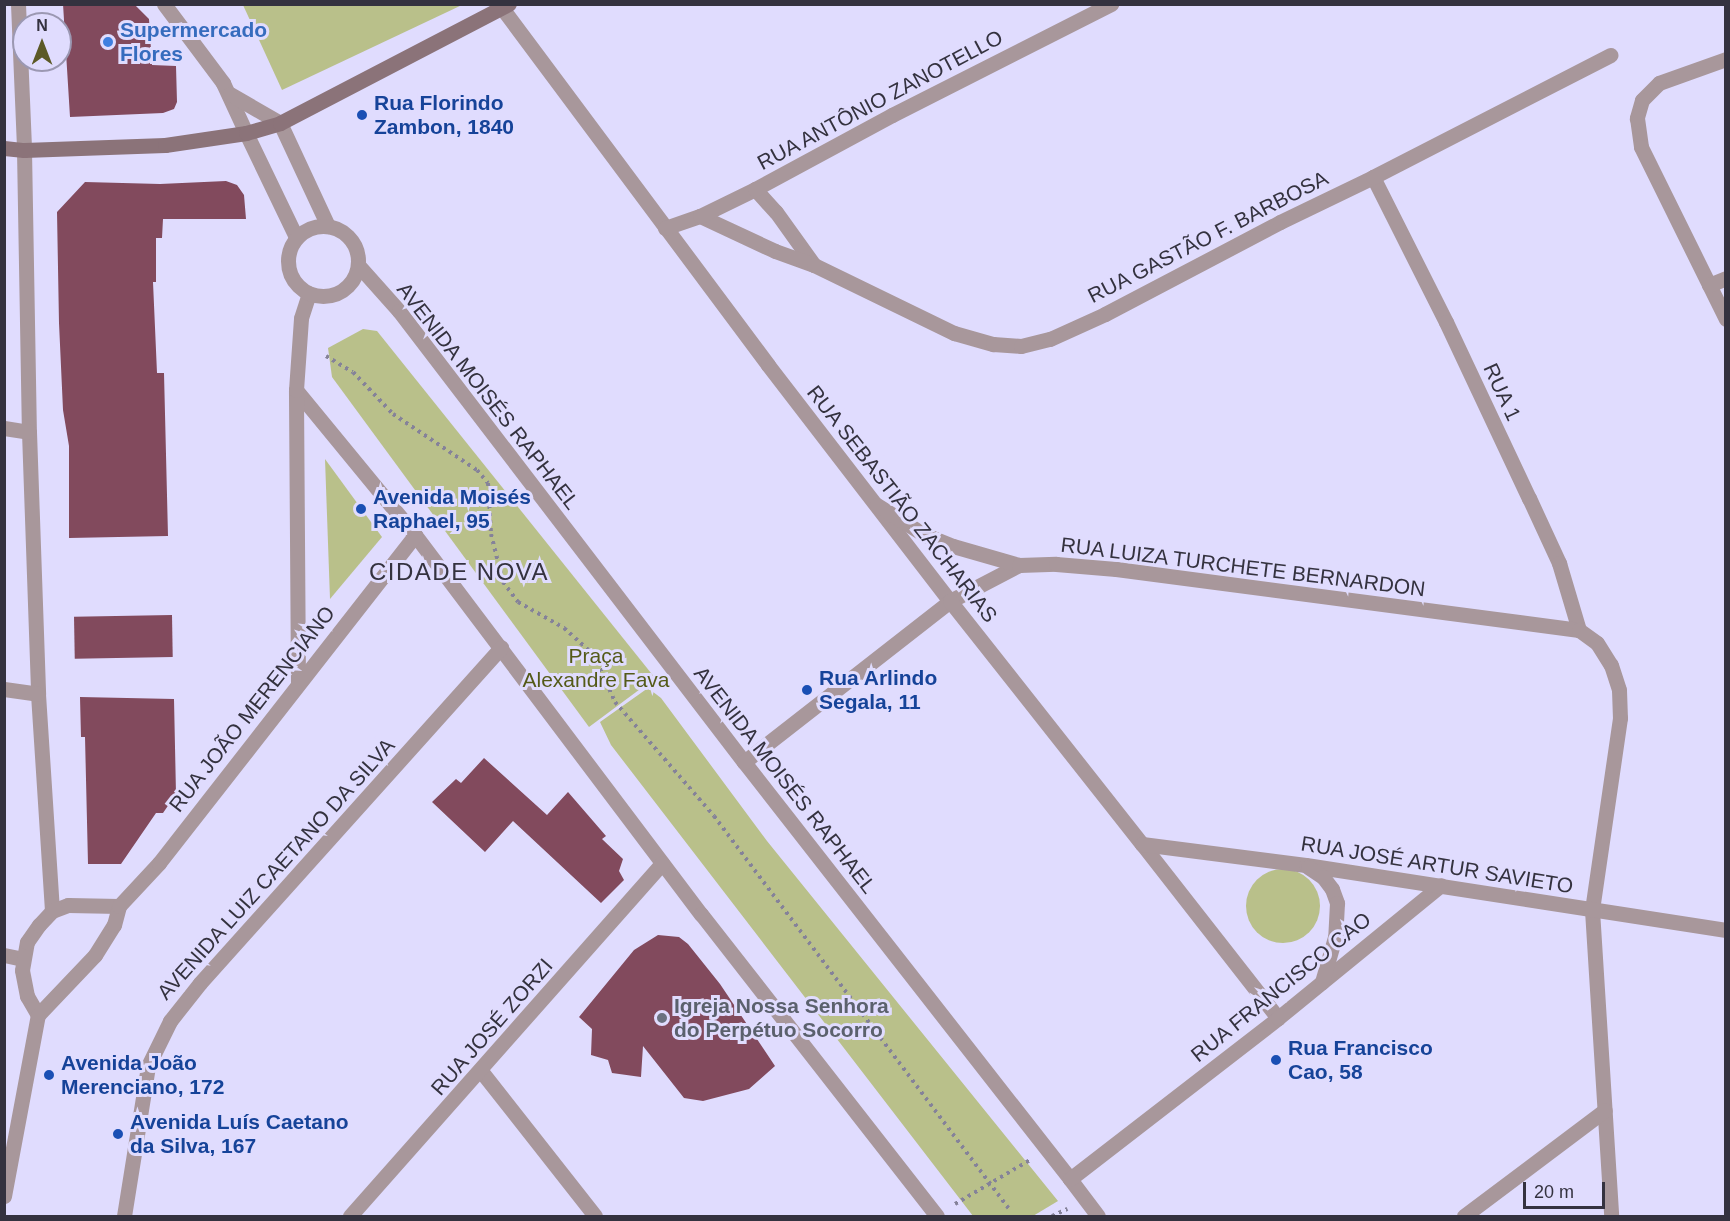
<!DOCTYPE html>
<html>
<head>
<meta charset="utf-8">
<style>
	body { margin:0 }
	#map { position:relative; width:1730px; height:1221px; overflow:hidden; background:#e0dcfe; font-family:Arial,sans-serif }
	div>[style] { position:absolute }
	.green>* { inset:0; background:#b9c08a }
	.round { border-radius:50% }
	.building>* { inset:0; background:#824a5d; transform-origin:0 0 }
	.path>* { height:4px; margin-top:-2px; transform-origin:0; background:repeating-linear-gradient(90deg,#858299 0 3px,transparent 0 7.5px) }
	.minor>* { height:15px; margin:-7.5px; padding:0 7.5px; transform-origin:7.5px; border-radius:7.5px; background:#a8979b }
	.tertiary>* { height:15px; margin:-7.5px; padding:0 7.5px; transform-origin:7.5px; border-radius:7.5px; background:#a8979b }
	.tertiary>.ring { margin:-7.5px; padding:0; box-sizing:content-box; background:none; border:15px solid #a8979b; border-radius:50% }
	.secondary>* { height:15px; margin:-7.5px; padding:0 7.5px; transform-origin:7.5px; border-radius:7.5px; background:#8b7379 }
	.dots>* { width:16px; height:16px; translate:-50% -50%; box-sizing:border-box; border:3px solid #e0dcfe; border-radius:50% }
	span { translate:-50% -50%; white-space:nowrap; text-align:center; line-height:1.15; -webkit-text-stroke:6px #e0dcfe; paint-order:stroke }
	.shop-label { font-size:21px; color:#366cbe; font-weight:700 }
	.left { translate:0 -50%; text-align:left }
	.street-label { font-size:21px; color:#34323f }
	.transit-label { font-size:21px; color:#164399; font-weight:700 }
	.park-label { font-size:21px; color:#545a18 }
	.worship-label { font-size:21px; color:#5b616d; font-weight:700 }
	.quarter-label { font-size:24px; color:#34323f; letter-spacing:1.5px }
	.frame { position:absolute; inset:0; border:6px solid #34323f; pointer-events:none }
	.north { position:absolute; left:12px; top:12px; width:60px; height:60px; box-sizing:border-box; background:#e0dcfe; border:2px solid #9b98b2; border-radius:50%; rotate:0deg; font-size:16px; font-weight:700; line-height:24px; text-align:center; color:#34323f }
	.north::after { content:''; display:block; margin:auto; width:21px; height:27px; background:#5c5926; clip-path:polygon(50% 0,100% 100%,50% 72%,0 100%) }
	.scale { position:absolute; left:1523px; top:1182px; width:82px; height:27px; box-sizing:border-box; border:3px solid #34323f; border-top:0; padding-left:8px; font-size:18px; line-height:21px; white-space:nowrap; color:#34323f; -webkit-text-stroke:4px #e0dcfe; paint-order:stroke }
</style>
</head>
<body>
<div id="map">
	<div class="green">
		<i style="clip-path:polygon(243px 5px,462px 5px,282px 90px)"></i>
		<i style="clip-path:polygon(363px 329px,377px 331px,655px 678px,589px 727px,332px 377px,328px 348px)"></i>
		<i style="clip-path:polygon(325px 459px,382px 537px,330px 599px)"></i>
		<i style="clip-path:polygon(648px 688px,661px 698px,767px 841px,1058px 1201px,1033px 1216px,973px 1216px,611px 745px,600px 722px)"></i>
		<i class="round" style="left:1246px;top:869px;width:74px;height:74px"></i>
	</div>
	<div class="building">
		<i style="clip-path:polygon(63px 4px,134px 4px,149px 19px,152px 65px,176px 66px,177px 102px,174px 109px,163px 113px,70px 117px)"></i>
		<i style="clip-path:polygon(226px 181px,237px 185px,244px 195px,246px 219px,163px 219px,162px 238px,156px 238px,156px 282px,153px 282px,157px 373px,164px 373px,168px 536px,69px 538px,69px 446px,63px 410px,59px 323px,57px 212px,85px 182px,160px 184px)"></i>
		<i style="left:172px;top:615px;width:42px;height:98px;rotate:89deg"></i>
		<i style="clip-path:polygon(80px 697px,174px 699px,176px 794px,163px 813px,156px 813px,121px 864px,88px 864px,85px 737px,81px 737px)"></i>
		<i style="clip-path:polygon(484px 758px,547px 815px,568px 792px,606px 836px,602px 839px,623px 859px,619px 871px,624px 880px,601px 903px,513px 821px,485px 852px,432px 802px,456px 779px,461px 783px)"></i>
		<i style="clip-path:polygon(658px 935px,679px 937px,688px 944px,720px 984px,775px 1066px,749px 1089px,703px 1101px,684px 1098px,643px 1046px,641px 1077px,612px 1073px,608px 1060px,591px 1055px,592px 1029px,579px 1017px,634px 950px)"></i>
	</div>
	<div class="path">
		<i style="left:326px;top:356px;width:31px;rotate:31deg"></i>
		<i style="left:353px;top:372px;width:58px;rotate:46.4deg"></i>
		<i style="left:393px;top:414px;width:101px;rotate:33.7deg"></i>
		<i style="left:477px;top:470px;width:17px;rotate:50deg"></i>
		<i style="left:488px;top:483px;width:51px;rotate:86.6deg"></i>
		<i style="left:491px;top:534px;width:49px;rotate:76deg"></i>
		<i style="left:503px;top:582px;width:25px;rotate:53deg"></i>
		<i style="left:518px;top:602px;width:53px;rotate:29.5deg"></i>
		<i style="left:564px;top:628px;width:40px;rotate:42deg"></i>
		<i style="left:594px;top:655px;width:51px;rotate:65.9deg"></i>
		<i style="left:615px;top:702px;width:151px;rotate:49deg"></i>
		<i style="left:714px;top:816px;width:494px;rotate:53.1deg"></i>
		<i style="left:955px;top:1204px;width:87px;rotate:-30.4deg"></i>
		<i style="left:1052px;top:1216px;width:17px;rotate:-25deg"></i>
	</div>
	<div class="minor">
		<i style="left:18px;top:4px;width:146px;rotate:87.6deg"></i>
		<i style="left:24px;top:150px;width:282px;rotate:89deg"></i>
		<i style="left:29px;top:432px;width:262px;rotate:88deg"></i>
		<i style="left:38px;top:694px;width:217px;rotate:86.3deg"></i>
		<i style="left:164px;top:4px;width:99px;rotate:53.2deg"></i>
		<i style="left:223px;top:83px;width:55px;rotate:65.3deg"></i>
		<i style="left:502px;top:8px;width:445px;rotate:53.3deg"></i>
		<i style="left:768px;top:365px;width:298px;rotate:52.4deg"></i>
		<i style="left:950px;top:601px;width:78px;rotate:-27.6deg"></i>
		<i style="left:1726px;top:59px;width:71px;rotate:160.3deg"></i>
		<i style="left:1659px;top:83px;width:24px;rotate:135deg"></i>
		<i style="left:1642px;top:100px;width:19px;rotate:106deg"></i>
		<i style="left:1637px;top:118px;width:29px;rotate:82deg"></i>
		<i style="left:1641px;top:147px;width:192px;rotate:63.7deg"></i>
		<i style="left:230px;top:94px;width:58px;rotate:30.1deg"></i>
		<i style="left:1373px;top:177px;width:162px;rotate:63.3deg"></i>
		<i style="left:1446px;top:322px;width:195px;rotate:64.8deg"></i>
		<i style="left:1529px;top:498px;width:72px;rotate:65.2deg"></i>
		<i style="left:1559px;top:563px;width:70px;rotate:73.4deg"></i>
		<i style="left:755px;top:189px;width:31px;rotate:48deg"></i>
		<i style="left:776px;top:212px;width:65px;rotate:54.4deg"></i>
		<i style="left:700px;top:216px;width:83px;rotate:25deg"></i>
		<i style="left:775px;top:251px;width:41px;rotate:19.7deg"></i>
		<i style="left:814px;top:265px;width:156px;rotate:25.9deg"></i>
		<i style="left:954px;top:333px;width:41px;rotate:15.8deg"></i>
		<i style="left:993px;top:344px;width:28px;rotate:4deg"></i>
		<i style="left:1021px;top:346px;width:30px;rotate:-14deg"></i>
		<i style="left:1050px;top:339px;width:60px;rotate:-24.4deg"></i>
		<i style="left:1105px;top:314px;width:198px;rotate:-27.7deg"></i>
		<i style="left:1280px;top:222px;width:103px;rotate:-25.8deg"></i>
		<i style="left:1373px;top:177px;width:267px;rotate:-27.2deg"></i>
		<i style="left:665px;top:228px;width:37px;rotate:-19deg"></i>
		<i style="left:700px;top:216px;width:61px;rotate:-26.1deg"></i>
		<i style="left:755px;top:189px;width:156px;rotate:-28.4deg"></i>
		<i style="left:892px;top:115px;width:246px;rotate:-26.9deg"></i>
		<i style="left:1709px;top:285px;width:18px;rotate:-22deg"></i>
		<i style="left:296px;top:390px;width:188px;rotate:50.6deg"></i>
		<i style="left:415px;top:535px;width:475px;rotate:53deg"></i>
		<i style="left:701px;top:914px;width:383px;rotate:52deg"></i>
		<i style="left:4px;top:428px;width:25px;rotate:9deg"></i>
		<i style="left:877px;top:505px;width:54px;rotate:32.2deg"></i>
		<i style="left:923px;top:534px;width:32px;rotate:22deg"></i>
		<i style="left:953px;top:546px;width:69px;rotate:16.1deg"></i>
		<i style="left:1019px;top:565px;width:37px;rotate:-2deg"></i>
		<i style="left:1056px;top:564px;width:60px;rotate:4.8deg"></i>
		<i style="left:1116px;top:569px;width:467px;rotate:7.5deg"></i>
		<i style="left:1579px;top:630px;width:22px;rotate:36deg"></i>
		<i style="left:1597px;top:643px;width:26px;rotate:58deg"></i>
		<i style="left:1611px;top:665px;width:26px;rotate:72deg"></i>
		<i style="left:1619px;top:690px;width:28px;rotate:88deg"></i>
		<i style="left:1620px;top:718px;width:194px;rotate:98.3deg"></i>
		<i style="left:1592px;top:910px;width:307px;rotate:86.4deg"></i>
		<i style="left:298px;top:683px;width:293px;rotate:-90.4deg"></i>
		<i style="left:296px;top:390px;width:72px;rotate:-86deg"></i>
		<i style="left:301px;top:318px;width:26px;rotate:-72deg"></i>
		<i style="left:4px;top:689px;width:34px;rotate:8deg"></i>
		<i style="left:1142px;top:844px;width:221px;rotate:52deg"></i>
		<i style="left:4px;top:955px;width:19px;rotate:12deg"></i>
		<i style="left:38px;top:1015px;width:22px;rotate:-120deg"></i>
		<i style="left:27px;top:996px;width:26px;rotate:-101deg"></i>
		<i style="left:22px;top:970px;width:28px;rotate:-80deg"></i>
		<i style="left:27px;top:942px;width:21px;rotate:-55deg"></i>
		<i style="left:39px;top:925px;width:19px;rotate:-47deg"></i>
		<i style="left:52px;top:911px;width:17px;rotate:-21deg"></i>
		<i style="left:68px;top:905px;width:51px;rotate:1.1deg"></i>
		<i style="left:481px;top:1071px;width:184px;rotate:51.8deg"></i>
		<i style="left:1070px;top:1179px;width:46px;rotate:52.9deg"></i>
		<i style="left:4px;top:1196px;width:184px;rotate:-79.4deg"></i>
		<i style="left:38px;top:1015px;width:83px;rotate:-46.5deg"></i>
		<i style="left:95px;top:955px;width:36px;rotate:-58deg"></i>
		<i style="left:114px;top:925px;width:20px;rotate:-75deg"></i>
		<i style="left:119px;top:906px;width:59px;rotate:-47.1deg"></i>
		<i style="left:159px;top:863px;width:416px;rotate:-52deg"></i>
		<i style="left:124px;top:1216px;width:152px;rotate:-80.9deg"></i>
		<i style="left:148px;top:1066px;width:50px;rotate:-63.9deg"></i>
		<i style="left:170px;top:1021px;width:48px;rotate:-51.7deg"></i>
		<i style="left:200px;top:983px;width:451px;rotate:-48.1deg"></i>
		<i style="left:350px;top:1216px;width:471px;rotate:-48.5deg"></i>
		<i style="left:1464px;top:1216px;width:176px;rotate:-36.9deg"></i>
	</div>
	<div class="tertiary">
		<i style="left:280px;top:123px;width:114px;rotate:65deg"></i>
		<i style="left:246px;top:133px;width:115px;rotate:64.3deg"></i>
		<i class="ring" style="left:288px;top:226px;width:55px;height:55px"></i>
		<i style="left:358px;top:265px;width:62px;rotate:48.3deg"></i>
		<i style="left:399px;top:311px;width:568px;rotate:52.59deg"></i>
		<i style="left:744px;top:762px;width:529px;rotate:51.98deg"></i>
		<i style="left:1070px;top:1179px;width:263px;rotate:-37.7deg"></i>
		<i style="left:1278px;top:1018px;width:210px;rotate:-39.2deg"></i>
		<i style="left:744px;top:762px;width:261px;rotate:-38deg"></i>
		<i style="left:950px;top:601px;width:310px;rotate:51.7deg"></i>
		<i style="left:1142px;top:844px;width:165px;rotate:7.3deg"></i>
		<i style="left:1306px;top:865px;width:425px;rotate:8.8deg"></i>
		<i style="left:1308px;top:867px;width:18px;rotate:34deg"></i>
		<i style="left:1323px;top:877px;width:15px;rotate:53deg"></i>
		<i style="left:1332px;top:889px;width:15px;rotate:70deg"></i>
		<i style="left:1337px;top:903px;width:34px;rotate:93deg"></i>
		<i style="left:1335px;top:937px;width:47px;rotate:106.1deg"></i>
	</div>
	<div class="secondary">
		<i style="left:4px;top:148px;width:20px;rotate:6deg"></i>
		<i style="left:24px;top:150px;width:141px;rotate:-2deg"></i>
		<i style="left:165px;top:145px;width:82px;rotate:-8.4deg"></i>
		<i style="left:246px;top:133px;width:35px;rotate:-16deg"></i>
		<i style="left:280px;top:123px;width:258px;rotate:-27.5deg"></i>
	</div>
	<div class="dots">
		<i style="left:108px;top:42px;background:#3f7fe0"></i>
		<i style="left:362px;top:115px;background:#1a4fb4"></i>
		<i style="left:361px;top:509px;background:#1a4fb4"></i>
		<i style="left:807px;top:690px;background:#1a4fb4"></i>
		<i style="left:662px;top:1018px;background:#6b7280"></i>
		<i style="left:1276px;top:1060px;background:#1a4fb4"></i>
		<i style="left:49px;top:1075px;background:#1a4fb4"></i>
		<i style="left:118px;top:1134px;background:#1a4fb4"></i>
	</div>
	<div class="shop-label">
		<span class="left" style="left:120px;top:42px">Supermercado<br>Flores</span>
	</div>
	<div class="street-label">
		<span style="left:880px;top:100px;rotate:-28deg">RUA ANTÔNIO ZANOTELLO</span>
		<span style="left:1208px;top:237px;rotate:-27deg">RUA GASTÃO F. BARBOSA</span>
		<span style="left:1502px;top:392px;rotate:65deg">RUA 1</span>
		<span style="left:488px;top:396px;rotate:52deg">AVENIDA MOISÉS RAPHAEL</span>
		<span style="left:902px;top:504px;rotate:52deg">RUA SEBASTIÃO ZACHARIAS</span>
		<span style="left:1243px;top:567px;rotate:7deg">RUA LUIZA TURCHETE BERNARDON</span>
		<span style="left:252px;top:709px;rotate:-52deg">RUA JOÃO MERENCIANO</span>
		<span style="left:785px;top:780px;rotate:52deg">AVENIDA MOISÉS RAPHAEL</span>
		<span style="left:1437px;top:865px;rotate:9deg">RUA JOSÉ ARTUR SAVIETO</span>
		<span style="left:276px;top:869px;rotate:-48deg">AVENIDA LUIZ CAETANO DA SILVA</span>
		<span style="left:1281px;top:987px;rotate:-39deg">RUA FRANCISCO CAO</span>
		<span style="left:492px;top:1027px;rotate:-49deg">RUA JOSÉ ZORZI</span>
	</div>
	<div class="transit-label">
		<span class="left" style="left:374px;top:115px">Rua Florindo<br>Zambon, 1840</span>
		<span class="left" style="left:373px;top:509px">Avenida Moisés<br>Raphael, 95</span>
		<span class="left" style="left:819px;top:690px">Rua Arlindo<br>Segala, 11</span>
		<span class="left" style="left:1288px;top:1060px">Rua Francisco<br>Cao, 58</span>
		<span class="left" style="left:61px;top:1075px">Avenida João<br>Merenciano, 172</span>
		<span class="left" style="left:130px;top:1134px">Avenida Luís Caetano<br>da Silva, 167</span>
	</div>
	<div class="park-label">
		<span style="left:596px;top:668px">Praça<br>Alexandre Fava</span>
	</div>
	<div class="worship-label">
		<span class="left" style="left:674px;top:1018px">Igreja Nossa Senhora<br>do Perpétuo Socorro</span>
	</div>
	<div class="quarter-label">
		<span style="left:459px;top:572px">CIDADE NOVA</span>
	</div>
	<div class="frame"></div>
	<div class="north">N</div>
	<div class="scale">20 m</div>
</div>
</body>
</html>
